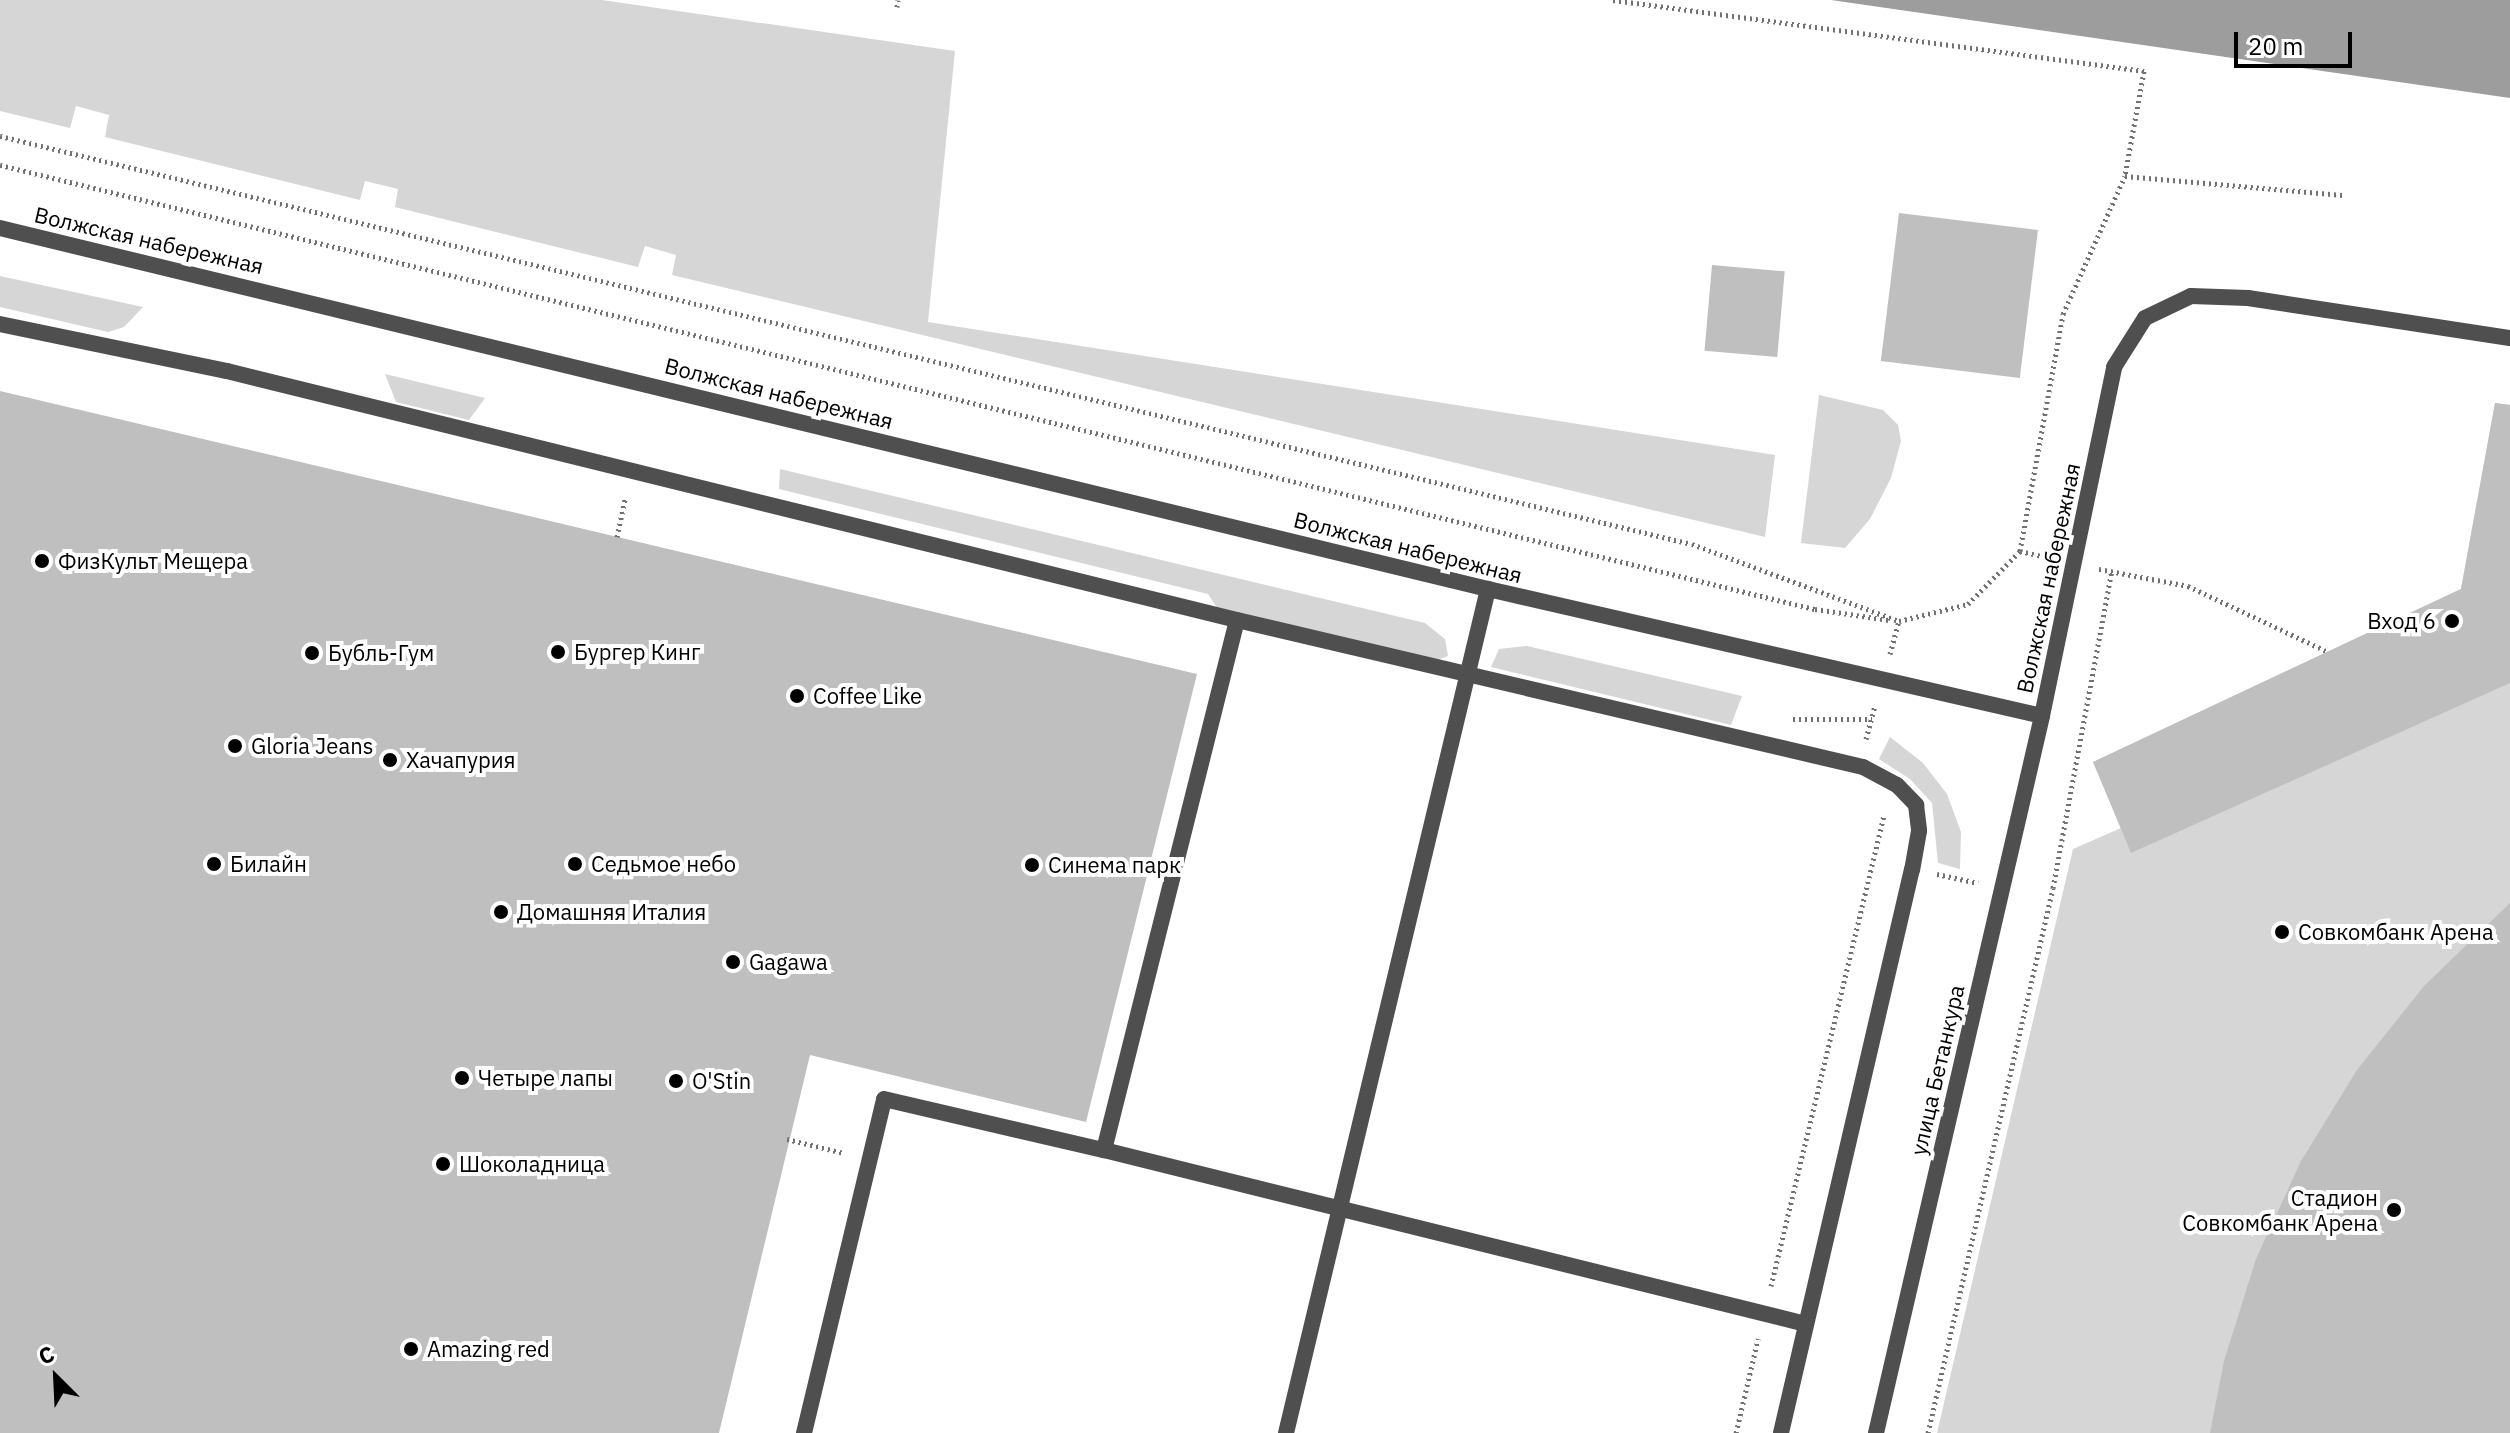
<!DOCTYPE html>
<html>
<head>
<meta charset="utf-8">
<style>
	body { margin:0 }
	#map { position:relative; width:2510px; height:1433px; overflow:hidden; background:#fff; font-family:"IBM Plex Sans",sans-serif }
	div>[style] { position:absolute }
	.green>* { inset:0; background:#d6d6d6 }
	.water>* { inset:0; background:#9d9d9d }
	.building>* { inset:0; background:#bfbfbf; transform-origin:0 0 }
	.path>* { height:5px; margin-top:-2.5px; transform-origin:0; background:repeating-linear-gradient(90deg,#717171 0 2px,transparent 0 6px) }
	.service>* { height:16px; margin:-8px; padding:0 8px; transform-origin:8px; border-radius:8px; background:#4f4f4f }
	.minor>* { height:16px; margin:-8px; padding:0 8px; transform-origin:8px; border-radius:8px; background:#4f4f4f }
	.dots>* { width:22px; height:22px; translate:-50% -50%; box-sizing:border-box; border:4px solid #fff; border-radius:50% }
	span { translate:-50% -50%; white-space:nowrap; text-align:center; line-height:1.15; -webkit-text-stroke:8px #fff; paint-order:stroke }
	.street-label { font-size:22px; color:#000 }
	.poi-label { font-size:22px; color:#000 }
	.left { translate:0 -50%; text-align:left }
	.right { translate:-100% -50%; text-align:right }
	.north { position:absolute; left:16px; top:1337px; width:80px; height:80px; -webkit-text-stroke:6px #fff; paint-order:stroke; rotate:336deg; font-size:22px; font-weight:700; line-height:32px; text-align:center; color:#000 }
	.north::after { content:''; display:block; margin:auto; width:28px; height:36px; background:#000; clip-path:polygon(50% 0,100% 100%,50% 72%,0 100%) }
	.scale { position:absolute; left:2234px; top:32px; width:118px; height:36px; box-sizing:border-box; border:4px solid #000; border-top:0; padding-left:10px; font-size:24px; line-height:28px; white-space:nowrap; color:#000; -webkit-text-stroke:6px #fff; paint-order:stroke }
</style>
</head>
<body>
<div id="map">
	<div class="green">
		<i style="clip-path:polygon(0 0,602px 0,955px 51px,928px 322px,1775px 455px,1765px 537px,672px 275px,676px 255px,645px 246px,638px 267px,395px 207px,398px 189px,365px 181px,360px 200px,105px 137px,109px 115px,76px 106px,70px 128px,0 111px)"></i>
		<i style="clip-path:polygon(0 276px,143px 307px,124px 327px,108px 332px,0 307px)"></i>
		<i style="clip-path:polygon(385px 374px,485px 398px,469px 420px,396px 402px)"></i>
		<i style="clip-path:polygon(1819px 395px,1883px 410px,1898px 425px,1901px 441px,1891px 478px,1870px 519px,1845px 548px,1801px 543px)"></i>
		<i style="clip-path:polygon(2495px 403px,2510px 405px,2510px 1433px,1937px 1433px,2073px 849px,2121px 828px,2093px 762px,2461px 589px)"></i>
		<i style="clip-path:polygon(780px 469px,1425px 623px,1445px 639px,1448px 656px,1438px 660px,1218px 609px,1208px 594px,779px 489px)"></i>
		<i style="clip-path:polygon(1526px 646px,1527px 646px,1742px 696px,1731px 725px,1491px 667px,1499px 649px)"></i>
		<i style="clip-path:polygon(1890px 737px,1923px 763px,1947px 794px,1961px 832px,1960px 869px,1938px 863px,1932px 803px,1910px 779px,1879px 759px)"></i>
	</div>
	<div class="water">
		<i style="clip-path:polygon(1831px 0,2510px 0,2510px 98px)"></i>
	</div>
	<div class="building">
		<i style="left:1899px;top:213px;width:140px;height:149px;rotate:7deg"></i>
		<i style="left:1712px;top:265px;width:73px;height:86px;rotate:5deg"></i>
		<i style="clip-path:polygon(0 391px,1197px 674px,1086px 1122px,810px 1055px,719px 1433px,0 1433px)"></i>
		<i style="clip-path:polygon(2495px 403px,2510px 405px,2510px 683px,2131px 853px,2093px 762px,2461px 589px)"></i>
		<i style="clip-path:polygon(2510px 903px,2510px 1433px,2210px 1433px,2224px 1361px,2256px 1259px,2301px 1161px,2357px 1070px,2424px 986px)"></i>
	</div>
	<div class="path">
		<i style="left:1613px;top:0;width:536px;rotate:7.62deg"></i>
		<i style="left:2144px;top:71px;width:107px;rotate:100.3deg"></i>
		<i style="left:897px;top:7px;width:7px;rotate:-82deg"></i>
		<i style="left:0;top:136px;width:1740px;rotate:13.56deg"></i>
		<i style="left:1692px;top:544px;width:221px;rotate:20.4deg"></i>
		<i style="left:1899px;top:621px;width:71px;rotate:-13.8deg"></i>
		<i style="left:1968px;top:604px;width:74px;rotate:-45.5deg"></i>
		<i style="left:2020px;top:551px;width:241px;rotate:-79.7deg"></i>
		<i style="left:2063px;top:314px;width:151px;rotate:-65.8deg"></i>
		<i style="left:2125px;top:176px;width:218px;rotate:5deg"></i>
		<i style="left:0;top:165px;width:1869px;rotate:13.75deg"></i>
		<i style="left:1815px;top:609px;width:75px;rotate:8.5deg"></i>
		<i style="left:617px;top:537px;width:39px;rotate:-78deg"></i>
		<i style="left:2020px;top:551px;width:27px;rotate:13deg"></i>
		<i style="left:2099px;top:569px;width:91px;rotate:10.8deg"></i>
		<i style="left:2188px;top:586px;width:155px;rotate:25.2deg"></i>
		<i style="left:1890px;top:654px;width:34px;rotate:-75deg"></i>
		<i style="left:1793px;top:719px;width:79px"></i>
		<i style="left:1866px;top:739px;width:34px;rotate:-75deg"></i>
		<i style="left:1937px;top:874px;width:42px;rotate:12.4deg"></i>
		<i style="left:787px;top:1139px;width:59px;rotate:13.8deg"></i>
		<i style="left:1771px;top:1286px;width:485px;rotate:-76.5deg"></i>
		<i style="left:1736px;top:1433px;width:97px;rotate:-76.8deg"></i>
		<i style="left:1928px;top:1433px;width:559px;rotate:-77.08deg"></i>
		<i style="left:2053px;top:888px;width:322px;rotate:-79.5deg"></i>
	</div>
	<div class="service">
		<i style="left:0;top:324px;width:232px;rotate:11.7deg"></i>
		<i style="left:227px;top:371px;width:1040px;rotate:13.85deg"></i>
		<i style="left:1237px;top:620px;width:643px;rotate:13.22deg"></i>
		<i style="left:1863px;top:767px;width:38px;rotate:28deg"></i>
		<i style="left:1897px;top:785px;width:28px;rotate:46deg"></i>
		<i style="left:1916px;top:805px;width:26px;rotate:83deg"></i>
		<i style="left:1919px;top:831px;width:39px;rotate:100deg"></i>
		<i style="left:1912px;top:869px;width:579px;rotate:103.08deg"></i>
		<i style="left:1104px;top:1150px;width:723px;rotate:13.92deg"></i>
		<i style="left:804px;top:1433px;width:343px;rotate:-76.5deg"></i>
		<i style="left:884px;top:1099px;width:226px;rotate:13.1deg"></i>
		<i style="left:1104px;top:1150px;width:546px;rotate:-75.91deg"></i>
		<i style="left:1286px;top:1433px;width:868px;rotate:-76.54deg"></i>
	</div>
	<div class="minor">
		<i style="left:0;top:228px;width:1531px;rotate:13.64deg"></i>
		<i style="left:1488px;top:589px;width:568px;rotate:12.91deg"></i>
		<i style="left:1876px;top:1433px;width:736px;rotate:-76.96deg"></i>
		<i style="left:2042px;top:716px;width:356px;rotate:-78.3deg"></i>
		<i style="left:2114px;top:367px;width:58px;rotate:-57.7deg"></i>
		<i style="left:2145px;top:318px;width:51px;rotate:-25.6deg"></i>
		<i style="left:2191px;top:296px;width:57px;rotate:2deg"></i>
		<i style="left:2248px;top:298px;width:265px;rotate:8.7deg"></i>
	</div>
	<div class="dots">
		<i style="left:42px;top:561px;background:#000"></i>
		<i style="left:2452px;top:621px;background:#000"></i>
		<i style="left:558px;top:652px;background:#000"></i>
		<i style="left:312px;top:653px;background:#000"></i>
		<i style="left:797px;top:696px;background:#000"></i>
		<i style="left:235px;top:746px;background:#000"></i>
		<i style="left:390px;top:760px;background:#000"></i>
		<i style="left:214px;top:864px;background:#000"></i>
		<i style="left:575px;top:864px;background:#000"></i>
		<i style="left:1032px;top:865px;background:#000"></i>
		<i style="left:501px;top:912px;background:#000"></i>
		<i style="left:2282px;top:932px;background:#000"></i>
		<i style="left:733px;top:962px;background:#000"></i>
		<i style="left:462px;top:1078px;background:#000"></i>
		<i style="left:676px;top:1081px;background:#000"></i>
		<i style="left:443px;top:1164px;background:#000"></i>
		<i style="left:2394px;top:1210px;background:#000"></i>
		<i style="left:411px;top:1349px;background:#000"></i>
	</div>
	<div class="street-label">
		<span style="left:149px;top:240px;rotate:13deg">Волжская набережная</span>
		<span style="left:779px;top:393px;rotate:14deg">Волжская набережная</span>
		<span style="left:1408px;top:547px;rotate:14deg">Волжская набережная</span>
		<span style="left:2048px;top:578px;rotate:-78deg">Волжская набережная</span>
		<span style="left:1937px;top:1070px;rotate:-77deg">улица Бетанкура</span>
	</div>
	<div class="poi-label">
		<span class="left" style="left:58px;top:561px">ФизКульт Мещера</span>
		<span class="right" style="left:2436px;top:621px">Вход 6</span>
		<span class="left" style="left:574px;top:652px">Бургер Кинг</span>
		<span class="left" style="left:328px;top:653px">Бубль-Гум</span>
		<span class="left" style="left:813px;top:696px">Coffee Like</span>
		<span class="left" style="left:251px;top:746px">Gloria Jeans</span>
		<span class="left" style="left:406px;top:760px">Хачапурия</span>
		<span class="left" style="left:230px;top:864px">Билайн</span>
		<span class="left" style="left:591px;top:864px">Седьмое небо</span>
		<span class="left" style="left:1048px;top:865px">Синема парк</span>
		<span class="left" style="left:517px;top:912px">Домашняя Италия</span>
		<span class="left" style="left:2298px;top:932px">Совкомбанк Арена</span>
		<span class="left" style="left:749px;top:962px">Gagawa</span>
		<span class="left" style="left:478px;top:1078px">Четыре лапы</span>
		<span class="left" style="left:692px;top:1081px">O'Stin</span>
		<span class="left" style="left:459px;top:1164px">Шоколадница</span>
		<span class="right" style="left:2378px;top:1210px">Стадион<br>Совкомбанк Арена</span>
		<span class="left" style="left:427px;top:1349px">Amazing red</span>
	</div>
	<div class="north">С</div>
	<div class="scale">20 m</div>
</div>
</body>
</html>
